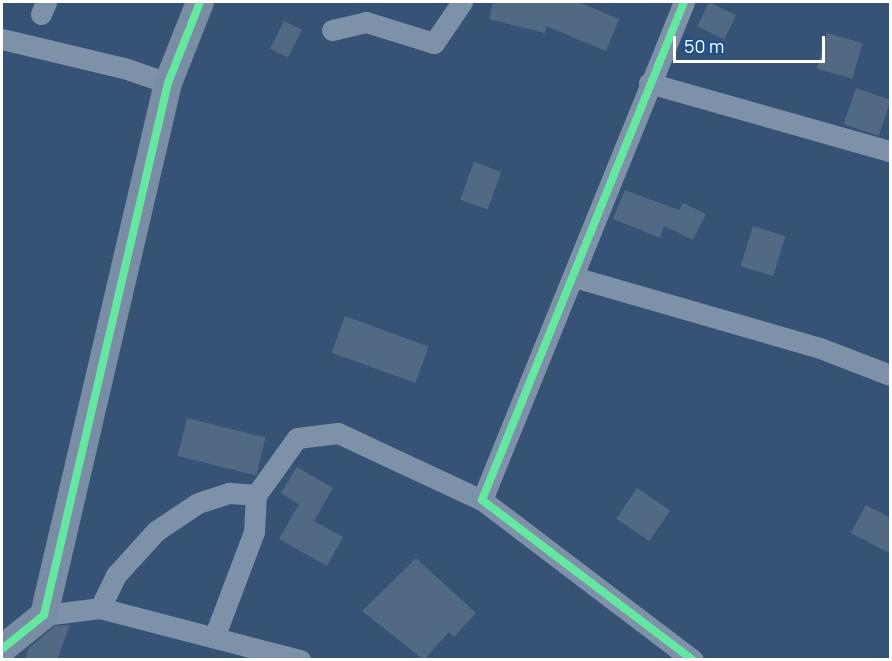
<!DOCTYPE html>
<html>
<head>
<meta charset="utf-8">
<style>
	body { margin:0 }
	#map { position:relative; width:892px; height:661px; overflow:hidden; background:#365274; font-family:Manrope,sans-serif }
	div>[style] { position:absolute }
	.building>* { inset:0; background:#526984; transform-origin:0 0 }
	.street>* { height:21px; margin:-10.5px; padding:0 10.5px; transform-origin:10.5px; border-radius:10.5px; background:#7d92a8 }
	.secondary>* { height:28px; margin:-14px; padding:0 14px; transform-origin:14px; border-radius:14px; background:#798da4 }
	.cycleway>* { height:8px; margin:-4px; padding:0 4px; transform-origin:4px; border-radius:4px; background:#66e7a1 }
	span { translate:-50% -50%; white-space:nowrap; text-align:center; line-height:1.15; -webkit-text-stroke:5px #1b4f8f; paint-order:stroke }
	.frame { position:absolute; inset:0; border:3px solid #fff; pointer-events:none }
	.scale { position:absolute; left:673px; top:36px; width:152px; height:27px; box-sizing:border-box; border:3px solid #fff; border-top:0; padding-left:8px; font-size:18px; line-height:21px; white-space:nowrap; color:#fff; -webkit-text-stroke:4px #1b4f8f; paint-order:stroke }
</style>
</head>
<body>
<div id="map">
	<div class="building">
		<i style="clip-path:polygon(493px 2px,578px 2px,619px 19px,606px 51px,546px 26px,545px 33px,489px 19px)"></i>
		<i style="left:709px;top:2px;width:30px;height:27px;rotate:26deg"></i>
		<i style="left:284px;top:21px;width:20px;height:31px;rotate:27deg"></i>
		<i style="left:827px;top:33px;width:37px;height:37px;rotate:16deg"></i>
		<i style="left:856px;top:88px;width:37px;height:38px;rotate:19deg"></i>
		<i style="left:474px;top:162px;width:29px;height:40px;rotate:20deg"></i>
		<i style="clip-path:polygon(625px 190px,679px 210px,683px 203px,706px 214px,693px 240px,664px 226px,660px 238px,613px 219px)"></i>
		<i style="left:753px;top:226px;width:34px;height:42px;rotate:17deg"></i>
		<i style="left:345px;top:316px;width:89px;height:39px;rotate:20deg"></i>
		<i style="left:187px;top:418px;width:81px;height:39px;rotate:14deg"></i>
		<i style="clip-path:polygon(297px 467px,333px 488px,314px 521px,343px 537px,327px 566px,279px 539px,299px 504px,281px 493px)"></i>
		<i style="left:637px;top:488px;width:40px;height:37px;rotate:34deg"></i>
		<i style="clip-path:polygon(866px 505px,891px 518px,891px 554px,851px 533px)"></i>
		<i style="clip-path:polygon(416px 558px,476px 613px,454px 637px,449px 632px,424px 660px,362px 611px)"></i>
		<i style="clip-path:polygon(70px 625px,57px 660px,25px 660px,29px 648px,55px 626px)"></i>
	</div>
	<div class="street">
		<i style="left:684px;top:2px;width:537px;rotate:112.08deg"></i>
		<i style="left:482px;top:500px;width:265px;rotate:37.2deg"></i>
		<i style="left:41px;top:14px;width:13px;rotate:-67deg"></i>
		<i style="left:332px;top:30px;width:35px;rotate:-13deg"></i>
		<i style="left:366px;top:22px;width:71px;rotate:17.2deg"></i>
		<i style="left:434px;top:43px;width:50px;rotate:-55.7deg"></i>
		<i style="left:2px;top:39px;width:125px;rotate:13.4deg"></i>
		<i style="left:124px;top:68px;width:46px;rotate:18.8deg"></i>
		<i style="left:649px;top:83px;width:250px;rotate:15.8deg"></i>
		<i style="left:574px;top:277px;width:256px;rotate:16.1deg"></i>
		<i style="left:820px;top:348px;width:75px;rotate:21.1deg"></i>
		<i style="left:100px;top:608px;width:37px;rotate:-64deg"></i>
		<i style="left:116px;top:575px;width:59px;rotate:-47.7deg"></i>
		<i style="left:156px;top:531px;width:50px;rotate:-33.7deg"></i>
		<i style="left:198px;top:503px;width:33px;rotate:-18deg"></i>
		<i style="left:229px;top:493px;width:27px;rotate:4deg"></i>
		<i style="left:256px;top:495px;width:70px;rotate:-54.3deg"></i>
		<i style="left:297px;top:438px;width:41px;rotate:-7deg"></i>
		<i style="left:338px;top:433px;width:159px;rotate:25deg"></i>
		<i style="left:44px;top:615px;width:56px;rotate:-7.1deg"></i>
		<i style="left:100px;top:608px;width:207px;rotate:14.6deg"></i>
		<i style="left:215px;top:635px;width:110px;rotate:-69.3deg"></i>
		<i style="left:254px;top:532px;width:37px;rotate:-87deg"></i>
	</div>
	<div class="secondary">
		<i style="left:2px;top:649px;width:54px;rotate:-39deg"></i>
		<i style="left:44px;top:615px;width:546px;rotate:-76.88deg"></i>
		<i style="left:168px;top:83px;width:87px;rotate:-68.4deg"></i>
	</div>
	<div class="cycleway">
		<i style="left:684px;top:2px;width:537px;rotate:112.08deg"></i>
		<i style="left:482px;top:500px;width:265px;rotate:37.2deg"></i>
		<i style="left:2px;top:649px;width:54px;rotate:-39deg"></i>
		<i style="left:44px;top:615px;width:546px;rotate:-76.88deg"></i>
		<i style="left:168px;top:83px;width:87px;rotate:-68.4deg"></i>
	</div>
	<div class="frame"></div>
	<div class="scale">50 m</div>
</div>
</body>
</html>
